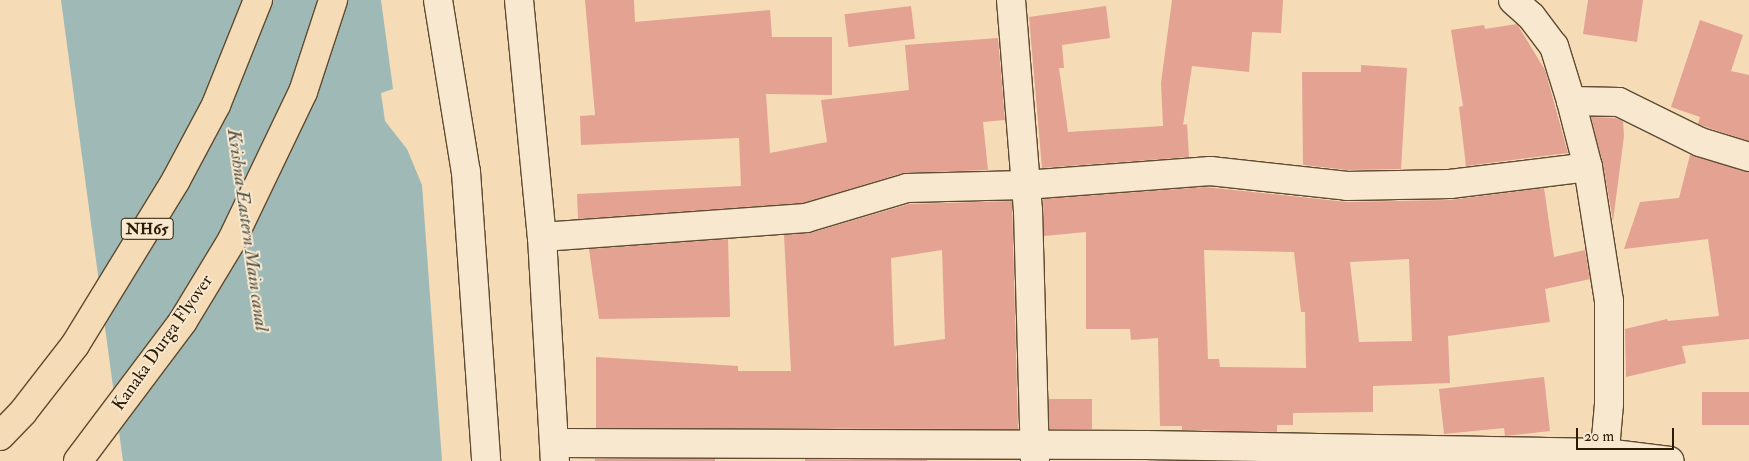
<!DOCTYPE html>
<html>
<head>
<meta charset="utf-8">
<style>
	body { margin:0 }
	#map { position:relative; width:1749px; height:461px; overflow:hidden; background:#f5dbb6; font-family:"IM FELL Double Pica",serif }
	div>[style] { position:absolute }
	.water>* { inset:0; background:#9eb9b6 }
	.building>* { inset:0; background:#e4a292; transform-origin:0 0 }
	.roads { filter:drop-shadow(1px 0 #5e4b30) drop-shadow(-1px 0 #5e4b30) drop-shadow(0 1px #5e4b30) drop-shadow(0 -1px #5e4b30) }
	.street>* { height:28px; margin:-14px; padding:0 14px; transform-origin:14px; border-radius:14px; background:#f8e8d0 }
	.secondary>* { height:28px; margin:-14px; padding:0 14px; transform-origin:14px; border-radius:14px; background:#f8e8d0 }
	.highway>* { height:28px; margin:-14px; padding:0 14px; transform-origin:14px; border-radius:14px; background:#f5dbb6 }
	span { translate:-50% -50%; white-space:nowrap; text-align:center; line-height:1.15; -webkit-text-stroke:4px #f8e8d0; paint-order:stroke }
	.shield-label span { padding:1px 4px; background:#f8e8d0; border:1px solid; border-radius:4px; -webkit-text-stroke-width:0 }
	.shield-label { font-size:16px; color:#2c1b03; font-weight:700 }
	.street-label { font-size:18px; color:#2c1b03 }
	.water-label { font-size:19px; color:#545242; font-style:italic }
	.scale { position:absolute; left:1576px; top:428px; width:98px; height:22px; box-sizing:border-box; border:2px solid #2c1b03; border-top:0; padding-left:6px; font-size:15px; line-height:18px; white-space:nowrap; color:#2c1b03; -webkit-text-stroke:4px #f8e8d0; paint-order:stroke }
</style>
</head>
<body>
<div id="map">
	<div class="water">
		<i style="clip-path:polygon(61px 0,381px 0,393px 89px,381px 93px,385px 121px,407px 149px,422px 185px,442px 461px,123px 461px)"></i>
	</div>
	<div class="building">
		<i style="clip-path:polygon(585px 0,634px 0,635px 22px,770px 10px,772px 37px,832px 37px,832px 95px,766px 94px,770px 153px,827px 142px,821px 100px,909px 90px,905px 45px,998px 38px,1005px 120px,983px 122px,988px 170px,903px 173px,803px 203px,578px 219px,577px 194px,741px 186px,739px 138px,581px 145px,580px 116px,595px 115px)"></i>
		<i style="clip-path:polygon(1172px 0,1283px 0,1281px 33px,1252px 32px,1249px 72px,1192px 66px,1183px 125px,1187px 124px,1189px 157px,1042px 168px,1029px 17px,1106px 6px,1110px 38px,1062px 45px,1064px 68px,1059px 68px,1068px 132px,1163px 126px,1161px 83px)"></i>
		<i style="clip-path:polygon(1588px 0,1643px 0,1637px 42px,1583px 34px)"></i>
		<i style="left:911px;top:6px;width:33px;height:67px;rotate:83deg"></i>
		<i style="clip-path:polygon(1700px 20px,1743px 35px,1731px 71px,1749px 75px,1749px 141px,1706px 127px,1698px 124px,1700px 117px,1671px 107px)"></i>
		<i style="clip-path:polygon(1517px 24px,1545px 70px,1568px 153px,1466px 166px,1459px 107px,1463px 106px,1451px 30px,1484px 25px,1485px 29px)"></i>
		<i style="clip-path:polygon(1361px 65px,1407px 68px,1401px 169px,1348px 170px,1303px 165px,1302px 72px,1361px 72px)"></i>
		<i style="clip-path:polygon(1591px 117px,1615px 118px,1623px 121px,1624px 136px,1613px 221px,1603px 164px)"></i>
		<i style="clip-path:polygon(1690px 155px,1749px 172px,1749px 339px,1682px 346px,1686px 363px,1626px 377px,1625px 329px,1667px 319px,1668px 321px,1719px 316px,1708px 239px,1624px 249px,1640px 202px,1679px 198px)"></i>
		<i style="clip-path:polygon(evenodd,1205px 187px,1347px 202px,1450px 200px,1544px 188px,1554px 257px,1585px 250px,1590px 279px,1545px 289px,1550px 322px,1448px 336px,1450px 383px,1373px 386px,1373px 412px,1293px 413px,1293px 425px,1277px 425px,1277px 432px,1182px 430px,1182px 426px,1160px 426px,1158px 338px,1131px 340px,1130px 329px,1086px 329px,1086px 232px,1044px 236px,1043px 199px,1205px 187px,1204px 250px,1294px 252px,1301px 312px,1305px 312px,1306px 368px,1220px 367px,1219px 359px,1208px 359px,1204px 250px,1205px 187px,1409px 259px,1412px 341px,1359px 342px,1350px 262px,1409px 259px)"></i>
		<i style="clip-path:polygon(evenodd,1012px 201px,1018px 429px,596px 428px,596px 357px,738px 366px,738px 371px,791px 371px,784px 235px,810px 233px,909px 204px,1012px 201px,942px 250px,945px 339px,894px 346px,891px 258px,942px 250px)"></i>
		<i style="clip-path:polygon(728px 239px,730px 317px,599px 319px,589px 249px)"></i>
		<i style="clip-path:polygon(1544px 377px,1550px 431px,1505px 436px,1504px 428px,1444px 434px,1439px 389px)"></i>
		<i style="left:1749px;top:392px;width:33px;height:47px;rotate:90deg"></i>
		<i style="left:1092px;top:399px;width:30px;height:43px;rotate:90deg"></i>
		<i style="left:595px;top:459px;width:120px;height:2px"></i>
		<i style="clip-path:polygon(805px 459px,927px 460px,927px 461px,805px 461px)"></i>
	</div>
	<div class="roads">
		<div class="street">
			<i style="left:1011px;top:0;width:211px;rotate:85.4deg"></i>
			<i style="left:1028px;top:210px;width:251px;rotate:88.4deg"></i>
			<i style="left:1513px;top:0;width:24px;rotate:42deg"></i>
			<i style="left:1531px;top:16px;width:38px;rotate:53deg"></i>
			<i style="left:1554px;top:46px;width:58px;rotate:72.8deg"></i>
			<i style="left:1571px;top:101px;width:68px;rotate:75.6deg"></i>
			<i style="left:1588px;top:167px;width:136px;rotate:81.1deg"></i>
			<i style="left:1609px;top:301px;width:103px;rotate:90deg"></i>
			<i style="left:1609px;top:404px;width:57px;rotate:95deg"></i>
			<i style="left:1571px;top:101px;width:48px;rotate:1.2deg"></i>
			<i style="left:1619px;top:102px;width:90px;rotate:26.3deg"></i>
			<i style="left:1700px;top:142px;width:51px;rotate:17deg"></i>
			<i style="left:542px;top:237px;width:265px;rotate:-4.1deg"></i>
			<i style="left:806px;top:218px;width:105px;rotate:-16.5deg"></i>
			<i style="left:907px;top:188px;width:118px;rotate:-1.5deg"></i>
			<i style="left:1025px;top:185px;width:186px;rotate:-4.3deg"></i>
			<i style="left:1210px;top:171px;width:138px;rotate:6.2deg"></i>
			<i style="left:1347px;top:186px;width:103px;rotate:-1.1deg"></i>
			<i style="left:1450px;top:184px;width:139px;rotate:-7deg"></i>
			<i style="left:556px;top:443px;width:590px;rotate:0.19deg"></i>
			<i style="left:1146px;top:445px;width:459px;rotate:1deg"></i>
			<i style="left:1605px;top:453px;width:65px;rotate:7deg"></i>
		</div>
		<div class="secondary">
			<i style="left:438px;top:0;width:174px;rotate:80.8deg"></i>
			<i style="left:466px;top:172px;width:290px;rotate:86deg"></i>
			<i style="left:519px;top:0;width:238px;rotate:84.5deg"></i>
			<i style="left:542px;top:237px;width:224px;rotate:86.7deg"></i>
		</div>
		<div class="highway">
			<i style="left:0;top:436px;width:33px;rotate:-46deg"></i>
			<i style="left:23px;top:412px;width:85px;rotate:-52.2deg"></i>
			<i style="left:75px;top:345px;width:193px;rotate:-58.5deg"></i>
			<i style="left:176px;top:180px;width:85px;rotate:-61.9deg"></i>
			<i style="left:216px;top:105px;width:113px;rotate:-68.2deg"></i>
			<i style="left:78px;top:461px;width:175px;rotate:-53.1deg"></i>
			<i style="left:183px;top:321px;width:95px;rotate:-58.8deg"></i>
			<i style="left:232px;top:240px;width:164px;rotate:-64.4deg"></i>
			<i style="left:303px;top:92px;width:97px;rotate:-71.9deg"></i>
		</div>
	</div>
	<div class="shield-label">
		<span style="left:147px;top:229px">NH65</span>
	</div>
	<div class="street-label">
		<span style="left:163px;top:343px;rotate:-55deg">Kanaka Durga Flyover</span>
	</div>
	<div class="water-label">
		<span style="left:247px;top:230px;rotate:82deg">Krishna Eastern Main canal</span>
	</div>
	<div class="scale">20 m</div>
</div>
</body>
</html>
